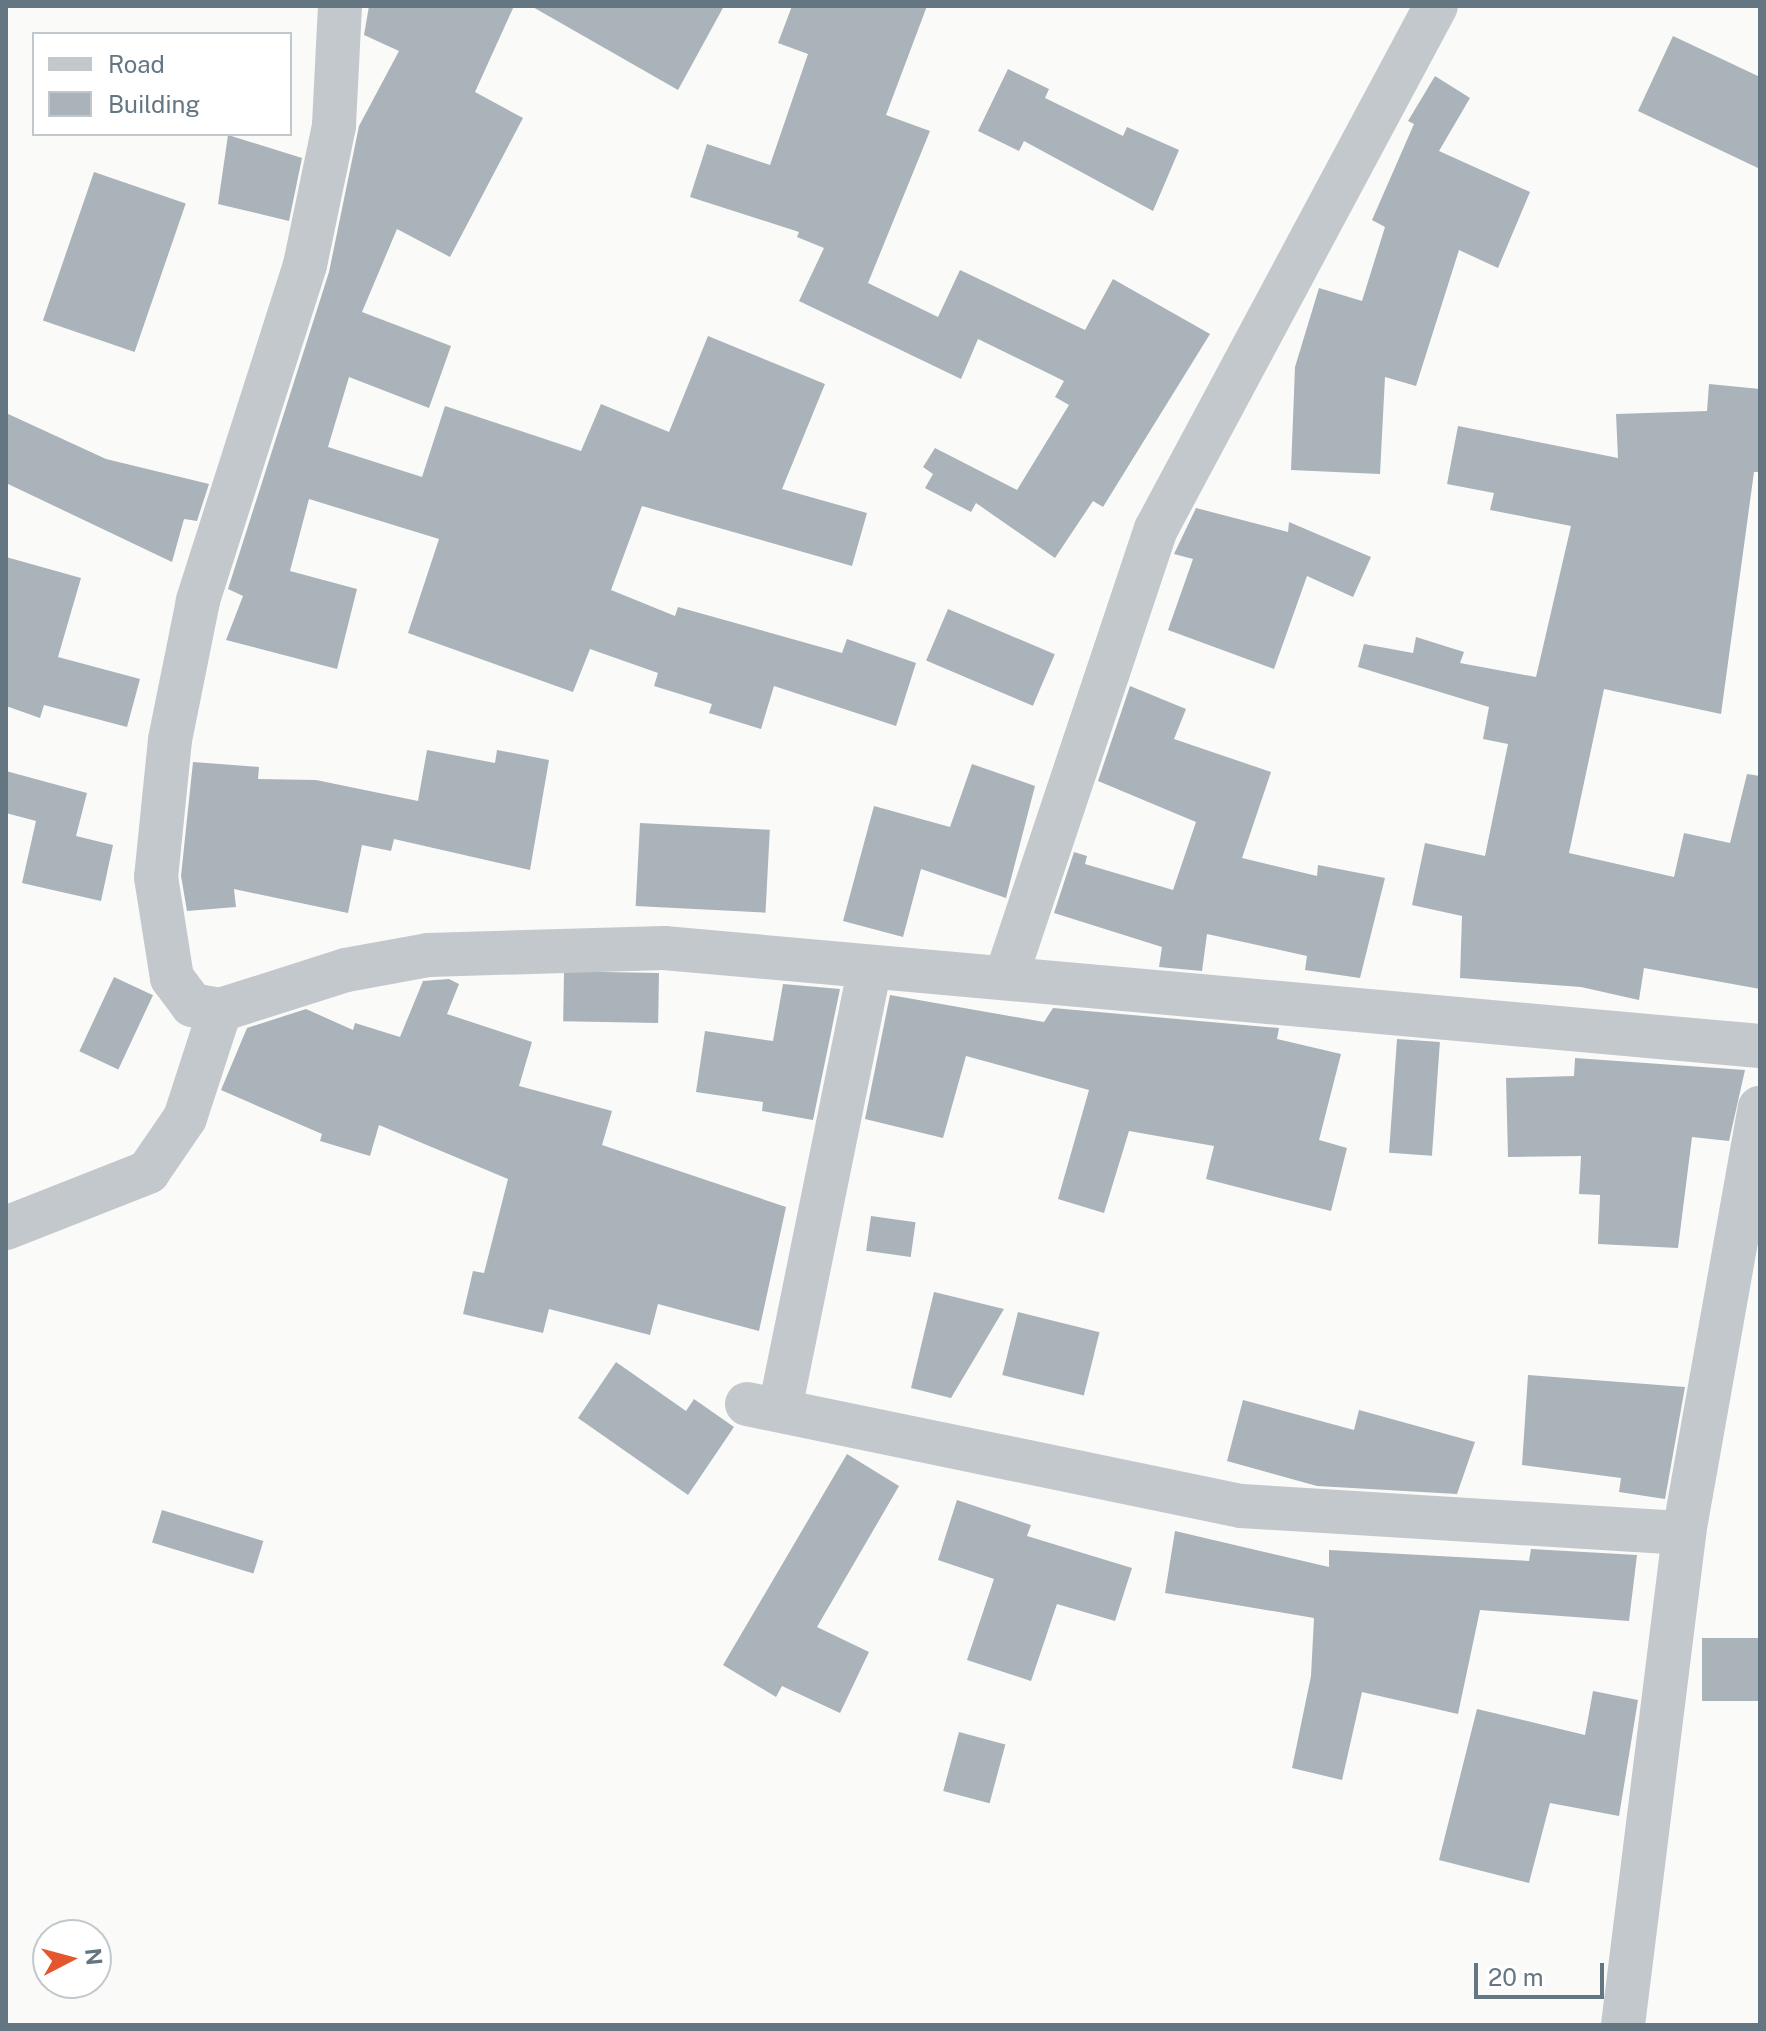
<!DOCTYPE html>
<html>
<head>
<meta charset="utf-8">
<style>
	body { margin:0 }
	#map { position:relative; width:1766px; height:2031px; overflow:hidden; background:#fafaf8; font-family:"Public Sans",sans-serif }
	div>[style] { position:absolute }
	.building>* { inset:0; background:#aab3b9; transform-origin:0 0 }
	.minor>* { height:44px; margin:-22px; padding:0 22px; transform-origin:22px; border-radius:22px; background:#c3c8cc }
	span { translate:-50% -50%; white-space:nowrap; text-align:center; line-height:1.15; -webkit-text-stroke:8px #fff; paint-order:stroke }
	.frame { position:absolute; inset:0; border:8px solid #657683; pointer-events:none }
	.legend { position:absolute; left:32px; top:32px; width:260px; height:104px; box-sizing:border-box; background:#fff; border:2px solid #c1c8cd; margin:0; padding:10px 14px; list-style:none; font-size:24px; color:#657683 }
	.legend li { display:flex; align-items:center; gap:16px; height:40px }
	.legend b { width:40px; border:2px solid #c1c8cd }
	.north { position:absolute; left:32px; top:1919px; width:80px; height:80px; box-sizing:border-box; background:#fff; border:2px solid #c1c8cd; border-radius:50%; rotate:84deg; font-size:22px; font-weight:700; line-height:32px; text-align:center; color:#657683 }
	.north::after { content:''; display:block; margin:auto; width:28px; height:36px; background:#e4572e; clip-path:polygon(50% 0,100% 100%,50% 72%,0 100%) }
	.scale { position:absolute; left:1474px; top:1963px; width:130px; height:36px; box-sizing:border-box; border:4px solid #657683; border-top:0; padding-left:10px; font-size:24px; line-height:28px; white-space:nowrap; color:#657683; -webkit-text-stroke:6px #fff; paint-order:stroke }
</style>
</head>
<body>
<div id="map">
	<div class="building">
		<i style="clip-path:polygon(369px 6px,514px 6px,475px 92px,523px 118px,450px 257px,397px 229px,362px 312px,451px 346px,429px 408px,349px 377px,328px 447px,422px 477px,445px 406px,581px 451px,601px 404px,669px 432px,708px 336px,825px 384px,782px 489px,867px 513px,852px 566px,642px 506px,611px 590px,675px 616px,678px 607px,842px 653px,847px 639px,916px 663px,896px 726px,774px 686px,761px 729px,709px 713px,712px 704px,654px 686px,658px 673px,590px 649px,573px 692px,408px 633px,439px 539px,309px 499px,290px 571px,357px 589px,337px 669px,226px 640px,243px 596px,228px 589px,329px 272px,359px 126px,399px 51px,364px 35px)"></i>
		<i style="clip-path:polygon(531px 6px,724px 6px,678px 90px)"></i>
		<i style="clip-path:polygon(792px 6px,927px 6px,886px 115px,930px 131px,868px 283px,938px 317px,960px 270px,1085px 330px,1113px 279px,1210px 334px,1103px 507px,1093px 501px,1055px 558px,976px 503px,971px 512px,925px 488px,933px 474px,923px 467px,935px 448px,1017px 490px,1069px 405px,1055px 397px,1064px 381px,978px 339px,961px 379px,799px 301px,824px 248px,797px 237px,799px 232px,690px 197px,707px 144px,770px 165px,808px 54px,778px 43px)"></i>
		<i style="clip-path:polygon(1673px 36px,1760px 77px,1760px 169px,1638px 111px)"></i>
		<i style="clip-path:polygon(1008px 69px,1049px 89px,1045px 98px,1123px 136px,1127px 127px,1179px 150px,1153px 211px,1024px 141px,1019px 151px,978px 131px)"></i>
		<i style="clip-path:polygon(1435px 76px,1470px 98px,1439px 151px,1530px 192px,1498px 268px,1459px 250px,1416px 386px,1385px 377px,1380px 474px,1291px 470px,1295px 367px,1319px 288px,1362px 301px,1385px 227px,1372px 220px,1414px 124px,1408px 121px)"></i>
		<i style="clip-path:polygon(228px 135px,302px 158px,289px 221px,218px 204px)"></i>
		<i style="left:94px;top:172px;width:97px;height:157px;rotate:19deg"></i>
		<i style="clip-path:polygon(1709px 384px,1760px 389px,1760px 472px,1754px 472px,1721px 714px,1604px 689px,1569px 853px,1674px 877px,1684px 833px,1730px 843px,1747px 774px,1760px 776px,1760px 989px,1644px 968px,1639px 1000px,1581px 987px,1460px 978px,1462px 916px,1412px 905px,1425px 843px,1485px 856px,1508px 744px,1483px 739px,1489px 707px,1358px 667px,1364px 644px,1413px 653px,1416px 637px,1464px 652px,1460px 663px,1536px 677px,1571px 526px,1490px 510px,1494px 493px,1447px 484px,1458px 426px,1618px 458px,1616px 414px,1707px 411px)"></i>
		<i style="clip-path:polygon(6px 413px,106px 459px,209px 484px,197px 521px,184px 519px,172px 562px,6px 483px)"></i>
		<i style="clip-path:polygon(1196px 508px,1288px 532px,1289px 522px,1371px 557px,1353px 597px,1307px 576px,1274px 669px,1168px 630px,1193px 559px,1174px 554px)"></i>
		<i style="clip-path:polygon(6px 557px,81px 578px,58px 657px,140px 679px,127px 727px,44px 705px,40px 718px,6px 706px)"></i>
		<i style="left:948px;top:609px;width:116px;height:56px;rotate:23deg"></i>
		<i style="clip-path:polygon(1130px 686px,1186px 709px,1174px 739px,1271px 772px,1242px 858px,1317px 876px,1318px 865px,1385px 878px,1360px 978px,1305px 970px,1307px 956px,1207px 934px,1202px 971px,1159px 967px,1162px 947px,1054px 913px,1074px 852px,1087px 856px,1085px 864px,1173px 890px,1196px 822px,1098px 781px)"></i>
		<i style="clip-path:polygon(427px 750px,495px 763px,497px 750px,549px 760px,530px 870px,394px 839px,391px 851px,362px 845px,348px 913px,234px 889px,236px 907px,187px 911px,181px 876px,193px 762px,259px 767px,258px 779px,316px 780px,418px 801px)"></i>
		<i style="clip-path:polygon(972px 764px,1035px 786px,1006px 898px,921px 869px,903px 937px,843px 921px,874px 806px,950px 827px)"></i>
		<i style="clip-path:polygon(6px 771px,87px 793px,76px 836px,113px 845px,101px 901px,22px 883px,36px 821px,6px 813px)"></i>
		<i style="left:640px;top:823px;width:130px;height:83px;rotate:3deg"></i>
		<i style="left:659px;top:973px;width:50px;height:95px;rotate:91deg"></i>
		<i style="left:114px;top:977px;width:43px;height:82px;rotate:25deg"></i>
		<i style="clip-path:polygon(449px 979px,459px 984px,447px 1014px,532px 1042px,519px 1086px,612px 1111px,602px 1145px,786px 1207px,759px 1331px,658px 1304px,650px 1335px,549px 1309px,543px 1333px,463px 1314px,473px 1271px,484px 1273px,508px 1179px,379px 1125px,370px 1156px,320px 1141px,322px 1134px,221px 1090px,247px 1028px,306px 1009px,353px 1030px,355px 1023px,400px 1037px,423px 981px)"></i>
		<i style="clip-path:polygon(783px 984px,840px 989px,813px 1120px,762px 1111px,763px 1102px,696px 1092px,705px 1031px,773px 1041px)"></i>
		<i style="clip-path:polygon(890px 995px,1044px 1022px,1053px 1008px,1279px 1028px,1277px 1039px,1341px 1054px,1319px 1140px,1347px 1148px,1331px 1211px,1206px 1179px,1214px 1146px,1129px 1131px,1104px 1213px,1058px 1199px,1089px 1090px,966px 1056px,943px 1138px,865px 1119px)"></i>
		<i style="left:1397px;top:1039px;width:43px;height:114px;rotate:4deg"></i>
		<i style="clip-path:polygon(1575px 1058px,1745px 1070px,1729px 1141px,1692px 1137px,1678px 1248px,1598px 1244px,1600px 1195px,1579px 1194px,1581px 1156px,1508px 1157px,1506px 1078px,1574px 1076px)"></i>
		<i style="left:871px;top:1216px;width:45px;height:35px;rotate:8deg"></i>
		<i style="clip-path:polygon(934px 1292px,1004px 1309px,951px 1398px,911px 1388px)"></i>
		<i style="left:1018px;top:1312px;width:84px;height:65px;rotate:14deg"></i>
		<i style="clip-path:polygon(616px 1362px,686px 1411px,694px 1399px,734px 1427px,688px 1495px,578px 1418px)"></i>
		<i style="clip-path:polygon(1528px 1375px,1685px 1387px,1665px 1499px,1619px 1492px,1621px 1478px,1522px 1465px)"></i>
		<i style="clip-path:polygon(1243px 1400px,1354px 1430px,1359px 1410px,1475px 1442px,1457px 1494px,1317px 1486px,1227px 1461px)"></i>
		<i style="clip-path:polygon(847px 1454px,899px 1486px,817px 1627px,869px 1652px,840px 1713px,782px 1686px,776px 1697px,723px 1665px)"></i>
		<i style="clip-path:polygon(957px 1500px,1031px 1525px,1027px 1536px,1132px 1568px,1115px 1621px,1057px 1604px,1031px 1681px,967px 1660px,994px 1579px,938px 1560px)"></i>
		<i style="left:162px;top:1510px;width:106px;height:34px;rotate:17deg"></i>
		<i style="clip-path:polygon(1175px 1531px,1329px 1567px,1329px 1550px,1529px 1561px,1531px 1549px,1637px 1555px,1629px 1621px,1480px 1610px,1458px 1714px,1362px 1692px,1342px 1780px,1292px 1768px,1311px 1676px,1314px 1618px,1165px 1593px)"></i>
		<i style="left:1760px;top:1638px;width:63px;height:58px;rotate:90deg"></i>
		<i style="clip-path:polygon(1593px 1691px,1638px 1700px,1619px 1816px,1550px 1803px,1529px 1883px,1439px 1860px,1477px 1709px,1585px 1735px)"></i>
		<i style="left:959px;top:1732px;width:48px;height:61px;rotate:15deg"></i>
	</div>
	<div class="minor">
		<i style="left:340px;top:6px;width:120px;rotate:92.9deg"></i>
		<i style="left:334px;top:126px;width:142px;rotate:101.8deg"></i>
		<i style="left:305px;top:265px;width:353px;rotate:107.7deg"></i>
		<i style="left:198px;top:601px;width:142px;rotate:101.4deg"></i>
		<i style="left:170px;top:740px;width:138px;rotate:95.8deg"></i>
		<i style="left:156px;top:877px;width:102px;rotate:81deg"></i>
		<i style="left:172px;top:978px;width:34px;rotate:53deg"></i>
		<i style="left:192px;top:1005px;width:28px;rotate:10deg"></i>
		<i style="left:220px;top:1010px;width:132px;rotate:-17.6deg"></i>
		<i style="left:346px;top:970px;width:83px;rotate:-10.4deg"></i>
		<i style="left:428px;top:955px;width:236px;rotate:-1.7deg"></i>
		<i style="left:664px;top:948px;width:1100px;rotate:5.11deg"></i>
		<i style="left:1007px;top:974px;width:469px;rotate:-71.5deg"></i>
		<i style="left:1156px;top:529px;width:593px;rotate:-61.84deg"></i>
		<i style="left:6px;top:1228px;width:153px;rotate:-21.5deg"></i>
		<i style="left:148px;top:1172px;width:65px;rotate:-55.6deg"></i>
		<i style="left:185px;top:1118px;width:114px;rotate:-72deg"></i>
		<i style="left:747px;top:1404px;width:504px;rotate:11.67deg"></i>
		<i style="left:1241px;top:1506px;width:444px;rotate:3.5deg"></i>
		<i style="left:780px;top:1409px;width:450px;rotate:-78.5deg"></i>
		<i style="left:1623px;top:2025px;width:496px;rotate:-82.9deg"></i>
		<i style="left:1684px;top:1533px;width:432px;rotate:-79.9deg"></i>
	</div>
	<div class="frame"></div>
	<ul class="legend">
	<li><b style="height:10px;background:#c3c8cc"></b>Road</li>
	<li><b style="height:22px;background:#aab3b9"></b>Building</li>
	</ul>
	<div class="north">N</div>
	<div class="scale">20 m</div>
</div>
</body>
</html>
